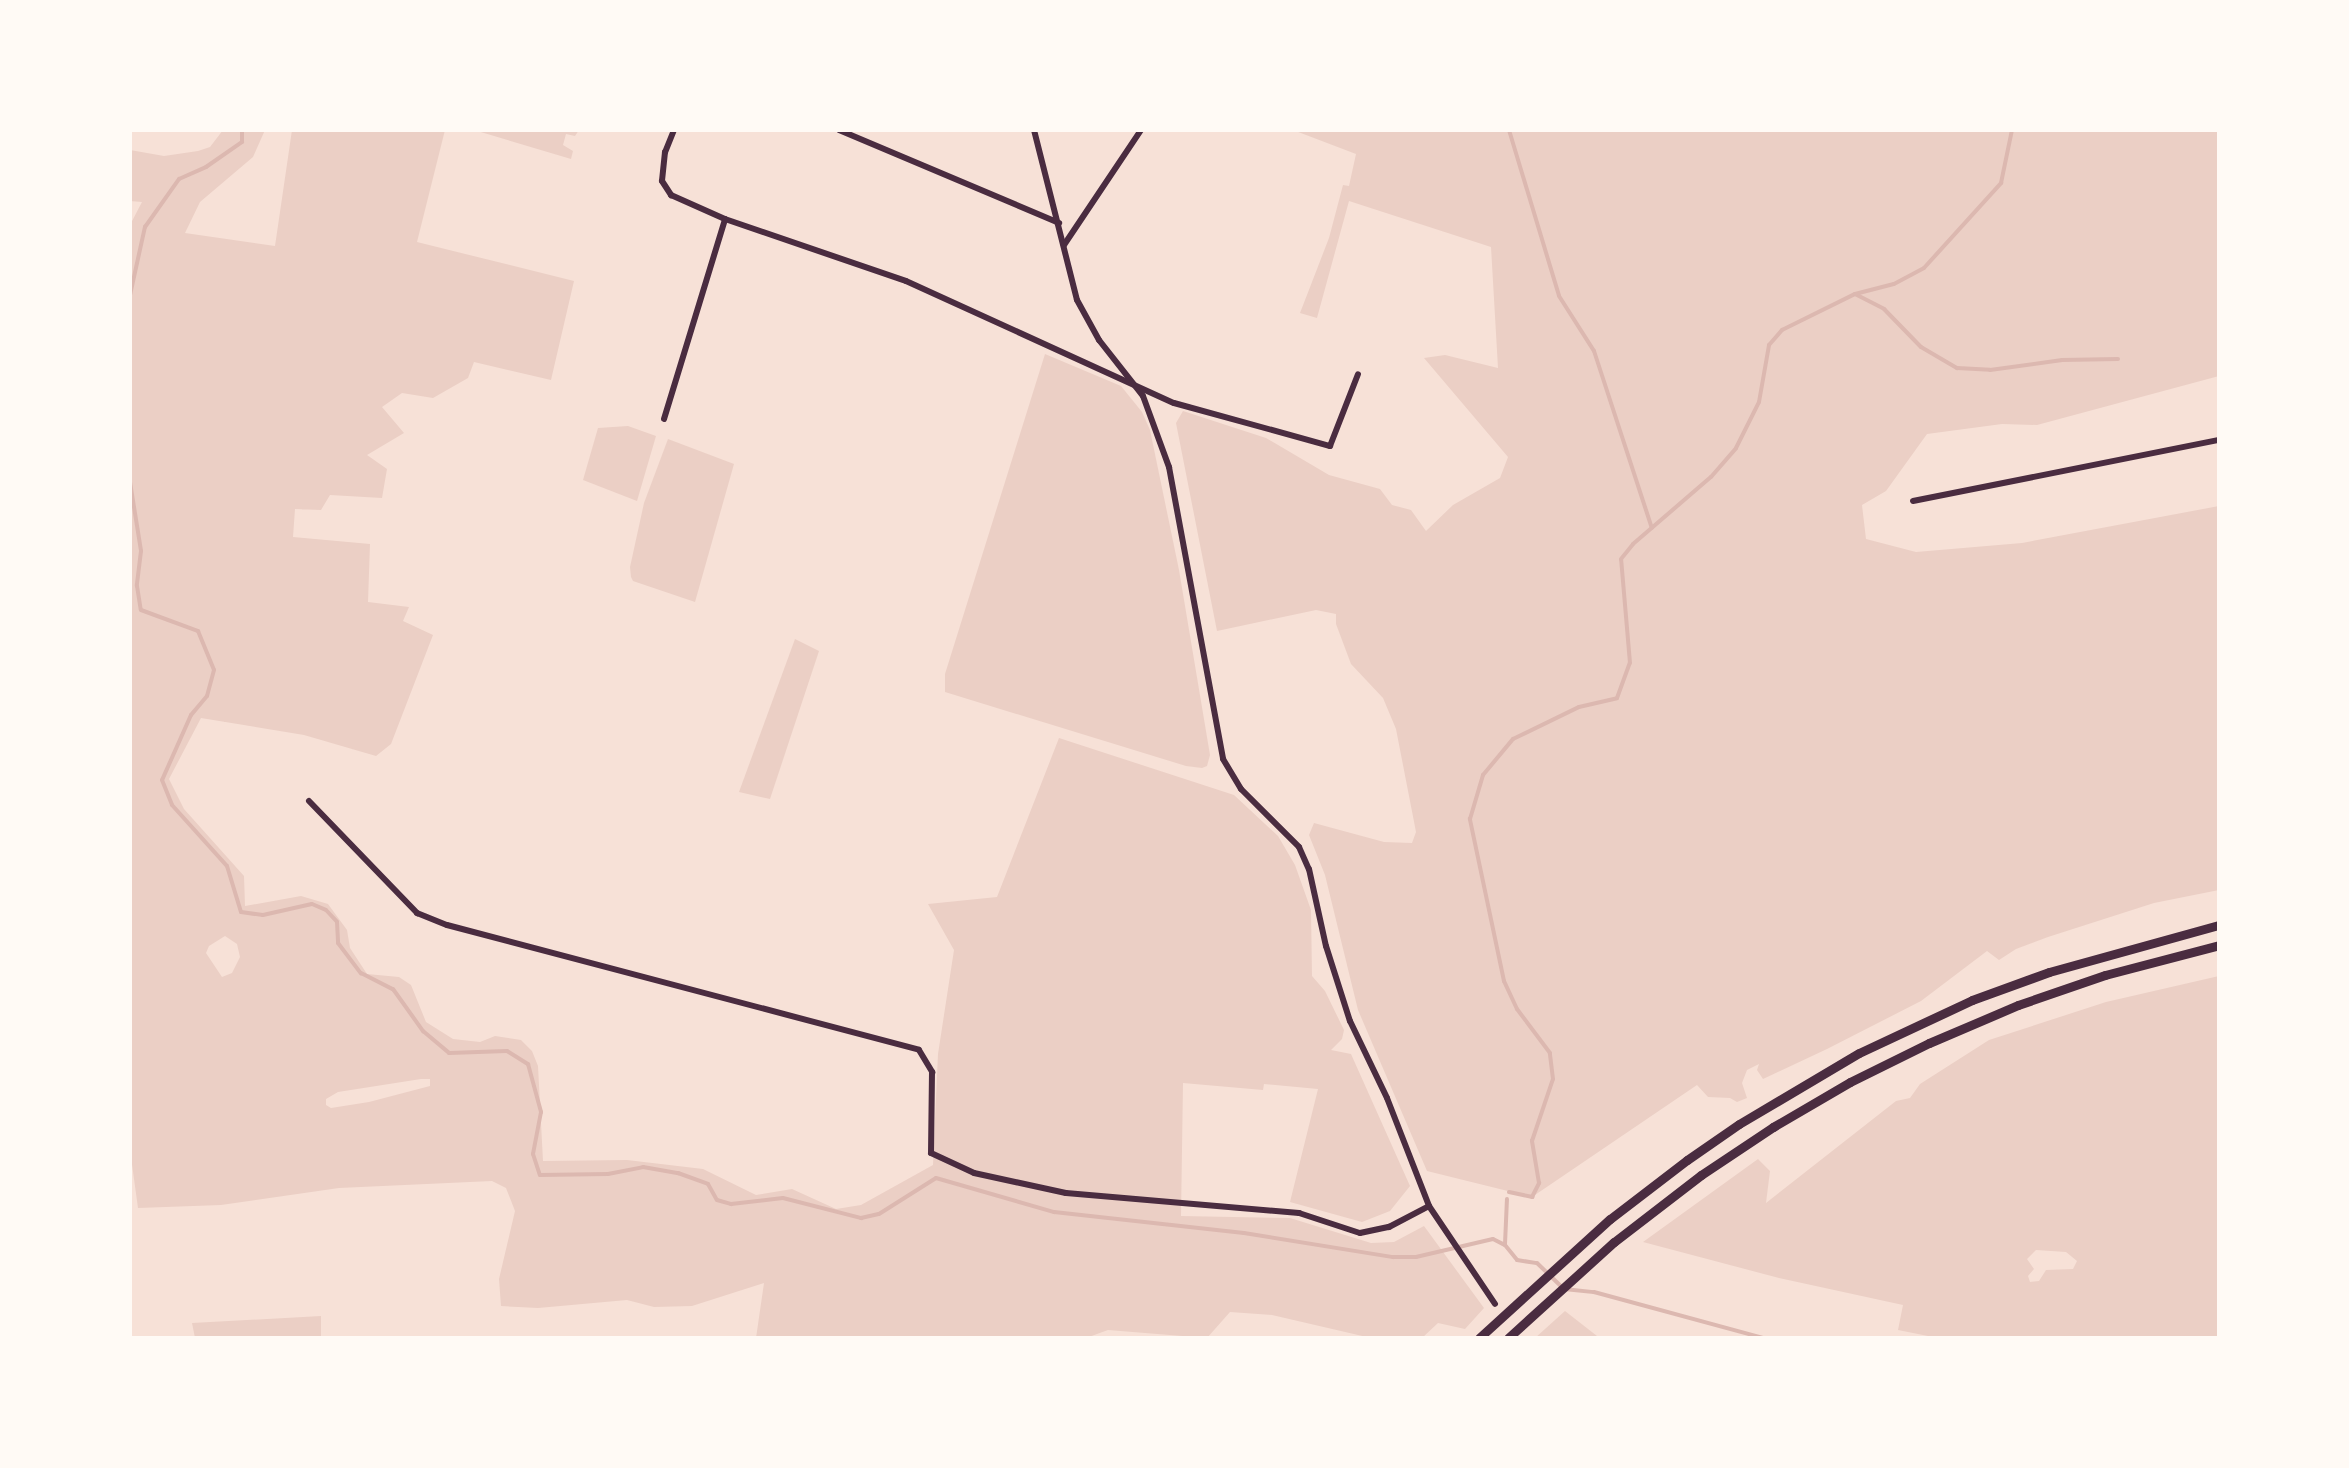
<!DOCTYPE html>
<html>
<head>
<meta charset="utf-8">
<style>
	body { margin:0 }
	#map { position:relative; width:2349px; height:1468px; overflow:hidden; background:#f7e1d7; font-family:Manrope,sans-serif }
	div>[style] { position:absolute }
	.green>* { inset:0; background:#ebcfc5 }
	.stream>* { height:4px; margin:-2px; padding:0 2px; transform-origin:2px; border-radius:2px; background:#dcb8b0 }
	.minor>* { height:6px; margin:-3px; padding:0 3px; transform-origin:3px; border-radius:3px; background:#4a2c40 }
	.trunk>* { height:9px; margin:-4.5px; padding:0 4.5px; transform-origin:4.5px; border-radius:4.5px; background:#4a2c40 }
	span { translate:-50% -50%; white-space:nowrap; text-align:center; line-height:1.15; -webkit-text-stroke:6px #fffaf5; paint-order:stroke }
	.frame { position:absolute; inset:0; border:132px solid #fffaf5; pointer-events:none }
</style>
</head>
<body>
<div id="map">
	<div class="green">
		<i style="clip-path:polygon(evenodd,223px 130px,265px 130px,253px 157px,200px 202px,185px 233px,275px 246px,292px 130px,445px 130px,417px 242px,574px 281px,551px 380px,474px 362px,468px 378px,433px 398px,402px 393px,382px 407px,404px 433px,367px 455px,387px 469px,382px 498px,330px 495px,321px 510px,295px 509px,293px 537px,370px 544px,368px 602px,409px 607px,403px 621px,433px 635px,391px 744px,376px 756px,304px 735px,201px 718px,169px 779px,184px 809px,244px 876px,245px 906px,301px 896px,328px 904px,347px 930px,350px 948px,367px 974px,399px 977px,411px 985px,426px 1022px,453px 1039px,480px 1042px,495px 1036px,521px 1040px,532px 1051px,538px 1066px,543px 1161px,627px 1160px,703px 1169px,756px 1195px,792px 1189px,836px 1209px,861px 1205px,933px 1165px,938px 1054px,954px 950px,928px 904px,997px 897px,1059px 738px,1234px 795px,1278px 836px,1295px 865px,1311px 910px,1312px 976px,1325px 991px,1344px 1030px,1342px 1039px,1331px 1050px,1351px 1054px,1410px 1186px,1390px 1211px,1362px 1222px,1290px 1202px,1318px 1089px,1264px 1084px,1263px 1090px,1183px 1083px,1181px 1216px,1290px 1218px,1371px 1243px,1394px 1242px,1424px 1226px,1484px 1308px,1465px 1329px,1438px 1323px,1422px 1338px,1371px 1338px,1272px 1315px,1230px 1312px,1207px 1338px,1108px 1330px,1086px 1338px,756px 1338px,764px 1283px,692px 1306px,654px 1307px,627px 1300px,538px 1308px,501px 1306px,499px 1279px,515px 1211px,506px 1188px,492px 1181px,339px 1188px,221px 1205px,138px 1208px,130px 1150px,130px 225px,142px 202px,130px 201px,130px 150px,164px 156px,198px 151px,210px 147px,223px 130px,225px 936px,237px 944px,240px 957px,232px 973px,222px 977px,206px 953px,209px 946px,225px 936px,223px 130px,421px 1079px,430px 1079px,430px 1086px,369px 1102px,331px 1108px,326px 1105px,326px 1099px,338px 1092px,421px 1079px)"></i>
		<i style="clip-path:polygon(474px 130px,579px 130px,575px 136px,566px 134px,563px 145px,573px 151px,571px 159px)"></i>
		<i style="clip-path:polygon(1293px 130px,2219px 130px,2219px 376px,2037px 425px,2002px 424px,1927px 434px,1886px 491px,1862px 505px,1866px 539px,1916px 552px,2022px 543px,2219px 506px,2219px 890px,2154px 903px,2048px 937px,2016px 949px,1999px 960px,1987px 951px,1921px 1001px,1827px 1049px,1763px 1079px,1757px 1070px,1759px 1064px,1747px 1070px,1742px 1083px,1747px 1098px,1737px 1102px,1730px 1098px,1708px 1097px,1697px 1085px,1532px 1197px,1427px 1171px,1358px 1010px,1325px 875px,1309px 835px,1314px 823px,1384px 842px,1412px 843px,1416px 832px,1396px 729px,1383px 698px,1351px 664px,1336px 624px,1336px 614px,1316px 610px,1217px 631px,1176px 423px,1183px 411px,1266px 438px,1329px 475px,1380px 489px,1392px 505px,1411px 510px,1426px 531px,1453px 505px,1500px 478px,1508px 457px,1424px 358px,1445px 355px,1498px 368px,1491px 247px,1349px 201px,1317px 318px,1300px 313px,1329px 238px,1343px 185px,1349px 186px,1356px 154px)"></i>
		<i style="clip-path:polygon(1045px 354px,1121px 386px,1142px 412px,1150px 430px,1179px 570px,1210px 755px,1207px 766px,1202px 768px,1186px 766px,945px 692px,945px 674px)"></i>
		<i style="clip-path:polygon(628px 426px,656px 436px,637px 501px,583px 480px,598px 428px)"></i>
		<i style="clip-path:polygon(668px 439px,734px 464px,695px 602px,633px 581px,631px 577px,630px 567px,644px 503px)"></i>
		<i style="clip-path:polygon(795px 639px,819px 651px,770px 799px,739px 792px)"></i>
		<i style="clip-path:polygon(evenodd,2219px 976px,2219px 1338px,1938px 1338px,1898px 1330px,1903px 1305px,1779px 1278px,1643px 1242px,1758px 1159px,1770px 1171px,1766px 1203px,1896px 1101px,1910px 1098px,1920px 1084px,1989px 1040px,2106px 1002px,2219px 976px,2036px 1250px,2066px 1252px,2077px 1261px,2073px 1269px,2046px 1270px,2039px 1281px,2030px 1282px,2028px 1276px,2034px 1269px,2027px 1259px,2036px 1250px)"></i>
		<i style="clip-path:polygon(1565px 1311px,1597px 1336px,1598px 1338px,1535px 1338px)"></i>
		<i style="clip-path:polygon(321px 1316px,321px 1338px,195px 1338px,192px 1323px)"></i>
	</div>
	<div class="stream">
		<i style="left:1509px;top:130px;width:173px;rotate:73.2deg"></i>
		<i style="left:1559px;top:296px;width:65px;rotate:57.5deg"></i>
		<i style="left:1594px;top:351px;width:186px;rotate:71.9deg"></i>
		<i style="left:1855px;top:294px;width:33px;rotate:27deg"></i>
		<i style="left:1884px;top:309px;width:53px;rotate:45.8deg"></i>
		<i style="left:1921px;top:347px;width:42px;rotate:30.3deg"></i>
		<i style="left:1957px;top:368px;width:33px;rotate:3deg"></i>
		<i style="left:1990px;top:370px;width:73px;rotate:-7.9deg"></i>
		<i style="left:2062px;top:360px;width:56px;rotate:-1deg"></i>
		<i style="left:130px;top:295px;width:70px;rotate:-77.6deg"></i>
		<i style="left:145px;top:227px;width:59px;rotate:-54.7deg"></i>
		<i style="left:179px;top:179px;width:30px;rotate:-24deg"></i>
		<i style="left:206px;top:167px;width:44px;rotate:-34.8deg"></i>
		<i style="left:242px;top:142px;width:12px;rotate:-90deg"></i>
		<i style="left:130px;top:482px;width:70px;rotate:80.9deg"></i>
		<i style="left:141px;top:551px;width:35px;rotate:97deg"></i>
		<i style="left:137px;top:586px;width:24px;rotate:81deg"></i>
		<i style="left:141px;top:610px;width:61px;rotate:20.2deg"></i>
		<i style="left:198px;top:631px;width:42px;rotate:67.7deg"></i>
		<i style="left:214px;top:670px;width:27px;rotate:105deg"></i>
		<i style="left:207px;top:696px;width:25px;rotate:130deg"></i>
		<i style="left:191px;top:715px;width:71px;rotate:114deg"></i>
		<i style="left:162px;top:780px;width:27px;rotate:68deg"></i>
		<i style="left:172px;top:805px;width:82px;rotate:48deg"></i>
		<i style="left:227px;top:866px;width:48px;rotate:73.1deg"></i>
		<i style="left:241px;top:912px;width:22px;rotate:8deg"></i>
		<i style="left:263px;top:915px;width:50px;rotate:-12.7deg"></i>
		<i style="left:312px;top:904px;width:15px;rotate:23deg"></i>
		<i style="left:326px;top:910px;width:16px;rotate:47deg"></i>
		<i style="left:337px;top:922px;width:21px;rotate:87deg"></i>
		<i style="left:338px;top:943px;width:38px;rotate:53deg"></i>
		<i style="left:361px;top:973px;width:36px;rotate:27deg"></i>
		<i style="left:393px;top:989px;width:52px;rotate:54.5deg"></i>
		<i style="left:423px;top:1031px;width:34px;rotate:40deg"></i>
		<i style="left:449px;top:1053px;width:58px;rotate:-2deg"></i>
		<i style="left:507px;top:1051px;width:25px;rotate:32deg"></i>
		<i style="left:528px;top:1064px;width:50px;rotate:74.8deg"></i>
		<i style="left:541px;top:1112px;width:43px;rotate:100.8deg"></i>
		<i style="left:533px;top:1154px;width:22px;rotate:72deg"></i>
		<i style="left:540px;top:1175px;width:68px;rotate:-0.8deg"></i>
		<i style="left:608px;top:1174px;width:36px;rotate:-11deg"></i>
		<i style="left:643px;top:1167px;width:36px;rotate:10deg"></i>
		<i style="left:678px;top:1173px;width:32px;rotate:20deg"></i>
		<i style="left:708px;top:1184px;width:18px;rotate:61deg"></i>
		<i style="left:717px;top:1200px;width:15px;rotate:16deg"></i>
		<i style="left:731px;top:1204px;width:52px;rotate:-6.6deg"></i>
		<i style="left:783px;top:1198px;width:81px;rotate:14.4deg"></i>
		<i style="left:861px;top:1218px;width:18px;rotate:-13deg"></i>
		<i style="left:879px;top:1214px;width:67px;rotate:-32.3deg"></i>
		<i style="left:936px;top:1178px;width:123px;rotate:16.1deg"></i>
		<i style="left:1054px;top:1212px;width:191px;rotate:6.3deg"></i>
		<i style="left:1244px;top:1233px;width:151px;rotate:9.2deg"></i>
		<i style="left:1393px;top:1257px;width:23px"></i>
		<i style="left:1416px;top:1257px;width:79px;rotate:-13.2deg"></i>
		<i style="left:1493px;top:1239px;width:13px;rotate:27deg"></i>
		<i style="left:1505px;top:1245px;width:19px;rotate:51deg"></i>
		<i style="left:1517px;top:1260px;width:20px;rotate:9deg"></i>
		<i style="left:1537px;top:1263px;width:37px;rotate:44deg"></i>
		<i style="left:1564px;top:1289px;width:30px;rotate:6deg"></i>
		<i style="left:1594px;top:1292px;width:175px;rotate:15.2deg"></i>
		<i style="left:1509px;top:1192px;width:24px;rotate:12deg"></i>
		<i style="left:1532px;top:1197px;width:16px;rotate:-63deg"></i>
		<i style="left:1539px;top:1183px;width:43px;rotate:-99.5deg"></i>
		<i style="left:1532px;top:1141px;width:65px;rotate:-71.3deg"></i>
		<i style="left:1553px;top:1079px;width:26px;rotate:-97deg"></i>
		<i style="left:1550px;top:1053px;width:55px;rotate:-126.9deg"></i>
		<i style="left:1517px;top:1009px;width:31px;rotate:-115deg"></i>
		<i style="left:1504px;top:981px;width:166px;rotate:-101.9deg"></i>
		<i style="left:1470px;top:819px;width:46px;rotate:-73.5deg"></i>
		<i style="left:1483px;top:775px;width:47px;rotate:-50.2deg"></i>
		<i style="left:1513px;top:739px;width:73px;rotate:-25.9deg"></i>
		<i style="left:1579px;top:707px;width:39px;rotate:-13deg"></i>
		<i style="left:1617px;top:698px;width:37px;rotate:-70deg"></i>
		<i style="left:1630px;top:663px;width:104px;rotate:-94.9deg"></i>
		<i style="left:1621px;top:559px;width:19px;rotate:-51deg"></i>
		<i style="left:1633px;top:544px;width:103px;rotate:-40.7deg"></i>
		<i style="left:1711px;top:477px;width:38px;rotate:-49deg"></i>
		<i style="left:1736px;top:448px;width:51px;rotate:-63.4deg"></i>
		<i style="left:1759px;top:402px;width:58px;rotate:-80deg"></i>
		<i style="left:1769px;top:345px;width:20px;rotate:-49deg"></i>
		<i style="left:1782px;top:330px;width:81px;rotate:-26.3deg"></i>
		<i style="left:1855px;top:294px;width:40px;rotate:-14.4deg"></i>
		<i style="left:1894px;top:284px;width:34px;rotate:-28deg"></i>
		<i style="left:1924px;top:268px;width:115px;rotate:-47.8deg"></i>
		<i style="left:2001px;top:183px;width:54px;rotate:-78.3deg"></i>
		<i style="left:1505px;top:1244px;width:45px;rotate:-87.5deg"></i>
	</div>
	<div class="minor">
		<i style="left:674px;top:130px;width:24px;rotate:112deg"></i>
		<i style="left:665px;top:152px;width:29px;rotate:96deg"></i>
		<i style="left:662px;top:181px;width:17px;rotate:57deg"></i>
		<i style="left:671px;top:195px;width:59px;rotate:24deg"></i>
		<i style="left:725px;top:219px;width:191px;rotate:18.9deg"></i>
		<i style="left:906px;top:281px;width:294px;rotate:24.5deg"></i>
		<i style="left:1174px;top:403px;width:162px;rotate:15.4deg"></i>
		<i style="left:1330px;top:446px;width:77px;rotate:-68.7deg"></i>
		<i style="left:839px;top:130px;width:239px;rotate:22.9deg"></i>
		<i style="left:1034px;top:130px;width:175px;rotate:75.8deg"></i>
		<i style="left:1077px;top:300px;width:46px;rotate:61.2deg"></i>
		<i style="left:1099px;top:340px;width:71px;rotate:51.8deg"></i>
		<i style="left:1143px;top:396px;width:76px;rotate:69.9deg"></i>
		<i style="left:1169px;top:467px;width:297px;rotate:79.5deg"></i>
		<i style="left:1223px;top:759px;width:35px;rotate:59deg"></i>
		<i style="left:1241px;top:789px;width:82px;rotate:45deg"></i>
		<i style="left:1299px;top:847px;width:24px;rotate:66deg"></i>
		<i style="left:1309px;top:869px;width:79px;rotate:77.6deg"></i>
		<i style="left:1326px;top:946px;width:79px;rotate:72.3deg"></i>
		<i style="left:1350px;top:1021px;width:85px;rotate:64.3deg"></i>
		<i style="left:1387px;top:1098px;width:116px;rotate:68.7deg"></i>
		<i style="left:1429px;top:1206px;width:118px;rotate:56deg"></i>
		<i style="left:1064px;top:245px;width:138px;rotate:-56.2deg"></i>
		<i style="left:664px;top:419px;width:209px;rotate:-73deg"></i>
		<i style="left:1913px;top:501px;width:312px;rotate:-11.3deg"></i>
		<i style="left:309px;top:801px;width:156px;rotate:46deg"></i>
		<i style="left:417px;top:913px;width:32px;rotate:22deg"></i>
		<i style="left:447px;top:925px;width:488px;rotate:14.8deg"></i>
		<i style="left:919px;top:1050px;width:26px;rotate:59deg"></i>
		<i style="left:932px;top:1072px;width:81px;rotate:90.7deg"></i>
		<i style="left:931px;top:1153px;width:47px;rotate:24.9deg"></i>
		<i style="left:974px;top:1173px;width:94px;rotate:12.3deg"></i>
		<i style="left:1066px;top:1193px;width:234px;rotate:4.9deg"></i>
		<i style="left:1299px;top:1213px;width:64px;rotate:18.2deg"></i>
		<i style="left:1360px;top:1233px;width:30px;rotate:-12deg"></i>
		<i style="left:1389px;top:1227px;width:45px;rotate:-27.7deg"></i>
	</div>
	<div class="trunk">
		<i style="left:1479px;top:1338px;width:177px;rotate:-42.3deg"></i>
		<i style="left:1610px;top:1219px;width:97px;rotate:-37.5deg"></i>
		<i style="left:1687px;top:1160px;width:63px;rotate:-34.7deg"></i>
		<i style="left:1739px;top:1124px;width:139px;rotate:-30.6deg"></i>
		<i style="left:1859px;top:1053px;width:125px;rotate:-25.1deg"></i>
		<i style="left:1972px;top:1000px;width:82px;rotate:-20deg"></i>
		<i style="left:2049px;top:972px;width:176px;rotate:-15.5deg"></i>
		<i style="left:1508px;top:1338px;width:143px;rotate:-42.2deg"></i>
		<i style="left:1614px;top:1242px;width:110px;rotate:-37.6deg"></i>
		<i style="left:1701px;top:1175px;width:87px;rotate:-33.7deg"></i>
		<i style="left:1773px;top:1127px;width:89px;rotate:-30.3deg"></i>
		<i style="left:1850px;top:1082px;width:88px;rotate:-26.3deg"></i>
		<i style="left:1929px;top:1043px;width:97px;rotate:-23.1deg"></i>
		<i style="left:2018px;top:1005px;width:92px;rotate:-19deg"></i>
		<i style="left:2105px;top:975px;width:118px;rotate:-14.7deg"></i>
	</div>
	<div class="frame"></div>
</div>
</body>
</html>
